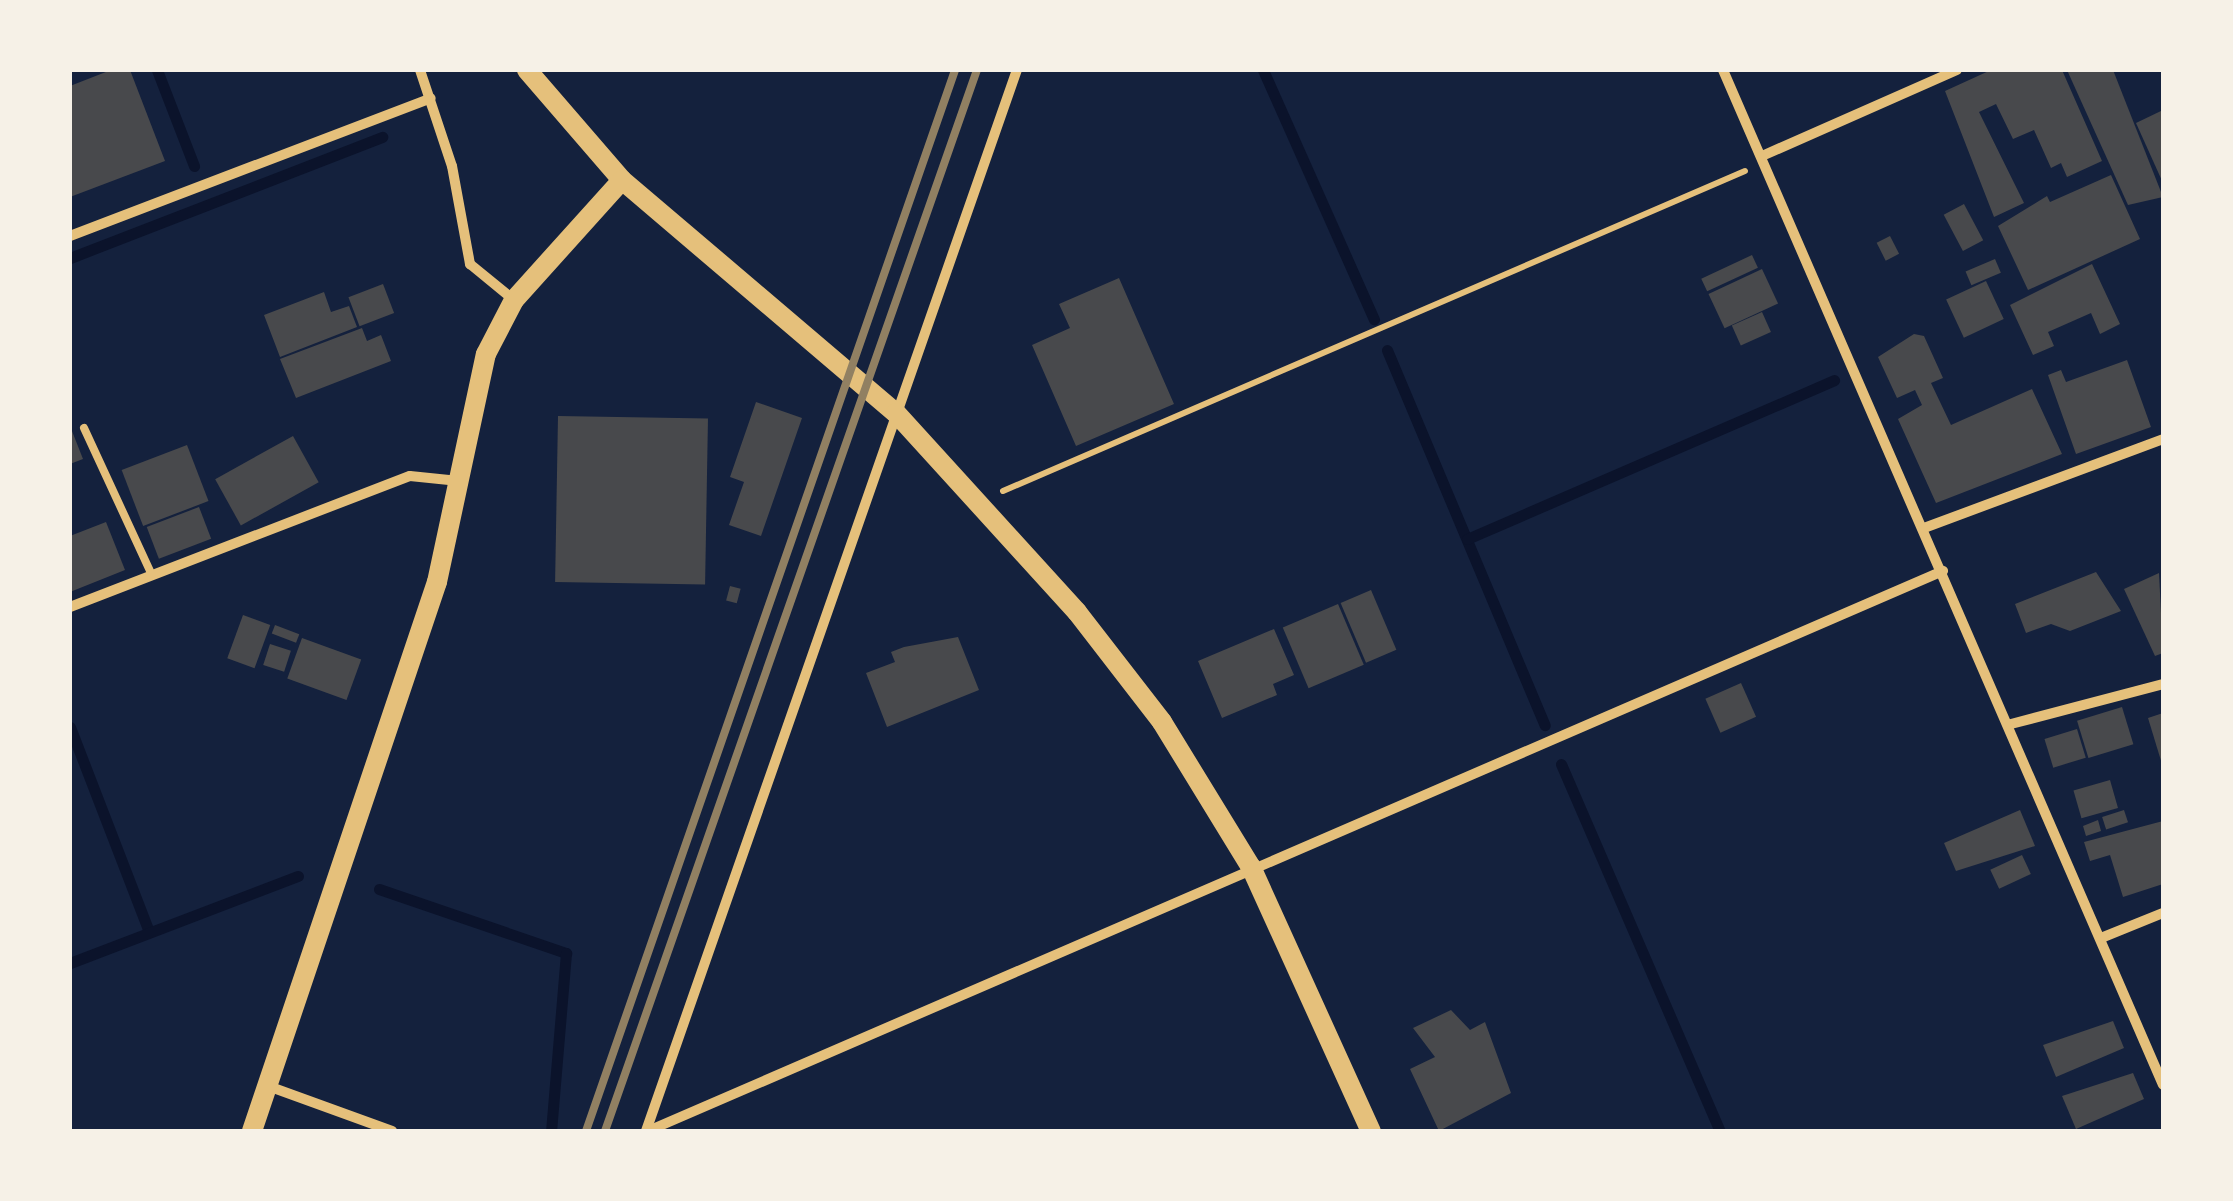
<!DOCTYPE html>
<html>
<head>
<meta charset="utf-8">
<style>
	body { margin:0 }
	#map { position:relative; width:2233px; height:1201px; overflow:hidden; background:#14213d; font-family:Montserrat,sans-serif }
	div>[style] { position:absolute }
	.stream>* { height:11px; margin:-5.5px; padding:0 5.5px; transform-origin:5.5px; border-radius:5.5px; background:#0b132b }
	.building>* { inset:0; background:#48494c; transform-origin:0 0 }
	.path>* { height:6px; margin:-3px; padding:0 3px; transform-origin:3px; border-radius:3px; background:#e5c07b }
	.service>* { height:8px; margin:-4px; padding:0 4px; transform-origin:4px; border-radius:4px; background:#e5c07b }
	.minor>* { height:10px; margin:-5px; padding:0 5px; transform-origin:5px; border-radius:5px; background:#e5c07b }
	.secondary>* { height:20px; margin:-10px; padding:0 10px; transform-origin:10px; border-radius:10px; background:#e5c07b }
	.rail>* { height:8px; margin:-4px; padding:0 4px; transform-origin:4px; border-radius:4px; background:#918062 }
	span { translate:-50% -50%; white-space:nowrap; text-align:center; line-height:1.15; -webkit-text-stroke:10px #f6f1e7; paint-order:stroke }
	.frame { position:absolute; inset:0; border:72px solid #f6f1e7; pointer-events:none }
</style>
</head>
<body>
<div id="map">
	<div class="stream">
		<i style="left:157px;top:70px;width:103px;rotate:68.9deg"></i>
		<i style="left:1263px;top:70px;width:273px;rotate:66deg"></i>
		<i style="left:70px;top:258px;width:335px;rotate:-21.2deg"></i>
		<i style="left:1387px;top:350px;width:407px;rotate:67.2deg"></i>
		<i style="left:1467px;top:539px;width:400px;rotate:-23.4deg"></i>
		<i style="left:70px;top:727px;width:220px;rotate:68.9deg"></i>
		<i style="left:1561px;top:764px;width:400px;rotate:66.6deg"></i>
		<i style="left:379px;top:889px;width:198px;rotate:18.9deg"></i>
		<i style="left:566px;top:953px;width:179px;rotate:94.8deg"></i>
		<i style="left:70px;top:963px;width:244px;rotate:-20.9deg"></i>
	</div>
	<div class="building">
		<i style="clip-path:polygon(111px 70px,130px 70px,165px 161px,70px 197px,70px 86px)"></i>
		<i style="clip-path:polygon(1991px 70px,2062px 70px,2102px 161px,2067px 177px,2061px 163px,2051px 168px,2034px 130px,2013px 139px,1996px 104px,1979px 112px,2024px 203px,1994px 217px,1945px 91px)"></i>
		<i style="clip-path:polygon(2067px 70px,2113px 70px,2163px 197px,2128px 205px)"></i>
		<i style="clip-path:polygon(2163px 110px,2163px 183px,2136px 123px)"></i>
		<i style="clip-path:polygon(2111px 175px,2140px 239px,2028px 290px,1998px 226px,2047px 196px,2050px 202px)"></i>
		<i style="left:1964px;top:204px;width:41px;height:23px;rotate:62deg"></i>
		<i style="left:1890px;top:236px;width:20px;height:15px;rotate:63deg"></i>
		<i style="left:1752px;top:255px;width:14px;height:56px;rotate:65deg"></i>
		<i style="left:1995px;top:259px;width:15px;height:32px;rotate:67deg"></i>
		<i style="clip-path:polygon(2092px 264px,2120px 324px,2100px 334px,2091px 313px,2048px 332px,2054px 346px,2033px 355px,2010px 305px)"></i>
		<i style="left:1762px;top:269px;width:38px;height:59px;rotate:65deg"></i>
		<i style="clip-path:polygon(1119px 278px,1174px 404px,1076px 446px,1032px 345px,1070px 328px,1059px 304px)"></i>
		<i style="left:1986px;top:281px;width:42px;height:44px;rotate:65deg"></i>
		<i style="left:383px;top:284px;width:31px;height:37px;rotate:69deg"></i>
		<i style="clip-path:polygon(324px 292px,331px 312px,349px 306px,357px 327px,280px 357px,264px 315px)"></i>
		<i style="left:1762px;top:312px;width:22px;height:33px;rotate:66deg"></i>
		<i style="clip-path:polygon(362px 328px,367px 341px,381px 335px,391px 361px,296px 398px,280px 359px)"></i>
		<i style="clip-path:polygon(1914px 334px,1924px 336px,1943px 378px,1931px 383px,1951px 425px,2032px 389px,2062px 454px,1936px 503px,1898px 419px,1922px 405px,1915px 390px,1897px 398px,1878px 357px)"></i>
		<i style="clip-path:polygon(2127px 360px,2151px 427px,2076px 454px,2048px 375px,2061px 370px,2066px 382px)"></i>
		<i style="clip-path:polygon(756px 402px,802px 418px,761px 536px,729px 525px,744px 482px,730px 477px)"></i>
		<i style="left:558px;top:416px;width:150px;height:166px;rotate:1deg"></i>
		<i style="clip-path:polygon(70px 426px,83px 459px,70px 464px)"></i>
		<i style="left:293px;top:436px;width:53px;height:89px;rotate:61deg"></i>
		<i style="left:187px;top:445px;width:60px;height:70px;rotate:69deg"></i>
		<i style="left:199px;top:507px;width:34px;height:56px;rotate:69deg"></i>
		<i style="clip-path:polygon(106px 522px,125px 570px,70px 592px,70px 536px)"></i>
		<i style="clip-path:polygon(2096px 572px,2121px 611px,2070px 631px,2051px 624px,2026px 633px,2015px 604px)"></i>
		<i style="clip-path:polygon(2159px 573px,2163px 653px,2155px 656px,2124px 589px)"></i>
		<i style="left:730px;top:586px;width:11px;height:15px;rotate:15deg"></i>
		<i style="left:1371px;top:590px;width:65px;height:33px;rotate:67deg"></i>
		<i style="left:1338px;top:604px;width:66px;height:60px;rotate:67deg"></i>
		<i style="left:243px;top:615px;width:29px;height:46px;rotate:20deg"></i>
		<i style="left:275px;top:625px;width:26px;height:9px;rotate:21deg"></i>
		<i style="clip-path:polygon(1274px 629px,1294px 675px,1273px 684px,1277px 695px,1222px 718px,1198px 661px)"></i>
		<i style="clip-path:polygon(958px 637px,979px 690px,887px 727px,866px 673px,895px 662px,891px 652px,904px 647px)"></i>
		<i style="left:302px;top:638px;width:63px;height:43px;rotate:20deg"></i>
		<i style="left:270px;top:644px;width:22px;height:22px;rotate:18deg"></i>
		<i style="left:1741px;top:683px;width:37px;height:39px;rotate:66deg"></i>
		<i style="left:2122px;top:707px;width:39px;height:47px;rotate:73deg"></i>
		<i style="clip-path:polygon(2163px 713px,2163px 764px,2162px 764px,2148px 718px)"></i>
		<i style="left:2077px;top:729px;width:30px;height:34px;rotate:73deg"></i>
		<i style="left:2110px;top:780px;width:29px;height:38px;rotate:74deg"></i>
		<i style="clip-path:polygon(2020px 810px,2035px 846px,1956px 871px,1944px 843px)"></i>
		<i style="left:2124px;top:810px;width:13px;height:23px;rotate:72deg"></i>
		<i style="clip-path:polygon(2098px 820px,2101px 831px,2086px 836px,2083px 826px)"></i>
		<i style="clip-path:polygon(2163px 821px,2163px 884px,2123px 897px,2110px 855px,2090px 861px,2084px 842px)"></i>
		<i style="left:2022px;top:855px;width:21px;height:35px;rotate:65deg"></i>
		<i style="clip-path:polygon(1451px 1010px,1470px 1030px,1485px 1022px,1511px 1093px,1439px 1131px,1410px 1069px,1435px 1057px,1413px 1028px)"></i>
		<i style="clip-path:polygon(2113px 1021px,2124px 1048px,2056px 1077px,2043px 1045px)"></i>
		<i style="clip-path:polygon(2133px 1073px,2144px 1099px,2076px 1129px,2062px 1096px)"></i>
	</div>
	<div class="path">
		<i style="left:1003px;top:491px;width:808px;rotate:-23.33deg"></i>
	</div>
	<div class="service">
		<i style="left:84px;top:428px;width:162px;rotate:65.2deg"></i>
	</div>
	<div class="minor">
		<i style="left:420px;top:70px;width:101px;rotate:71.6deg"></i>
		<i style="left:452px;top:166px;width:100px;rotate:79.6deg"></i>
		<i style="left:470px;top:264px;width:57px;rotate:39.3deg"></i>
		<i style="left:1723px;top:70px;width:1106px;rotate:66.56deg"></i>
		<i style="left:1762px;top:156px;width:213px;rotate:-23.8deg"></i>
		<i style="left:70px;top:236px;width:386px;rotate:-20.9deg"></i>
		<i style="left:1924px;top:528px;width:255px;rotate:-20.4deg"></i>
		<i style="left:70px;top:607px;width:364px;rotate:-21.1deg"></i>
		<i style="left:410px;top:476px;width:49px;rotate:5.8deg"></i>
		<i style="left:2011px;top:724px;width:157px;rotate:-14.7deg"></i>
		<i style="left:2101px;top:938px;width:67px;rotate:-22deg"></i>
		<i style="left:268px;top:1086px;width:132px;rotate:19.9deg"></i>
		<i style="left:646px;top:1131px;width:1124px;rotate:-70.73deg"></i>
		<i style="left:648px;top:1131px;width:1411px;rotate:-23.39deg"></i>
	</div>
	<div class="secondary">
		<i style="left:527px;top:70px;width:145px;rotate:49.2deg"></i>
		<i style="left:622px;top:180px;width:360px;rotate:40.4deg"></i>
		<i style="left:896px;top:413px;width:269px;rotate:47.7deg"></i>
		<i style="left:1077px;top:612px;width:139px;rotate:52.3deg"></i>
		<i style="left:1162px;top:722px;width:170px;rotate:58.5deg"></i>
		<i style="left:1251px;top:867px;width:290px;rotate:65.6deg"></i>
		<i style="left:252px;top:1131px;width:579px;rotate:-71.38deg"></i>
		<i style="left:437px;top:582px;width:233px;rotate:-77.9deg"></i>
		<i style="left:486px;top:354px;width:61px;rotate:-62.6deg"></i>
		<i style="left:514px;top:300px;width:161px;rotate:-48deg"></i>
	</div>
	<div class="rail">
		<i style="left:586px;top:1131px;width:1123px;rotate:-70.82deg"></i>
		<i style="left:605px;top:1131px;width:1124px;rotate:-70.68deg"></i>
	</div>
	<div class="frame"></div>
</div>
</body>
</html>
